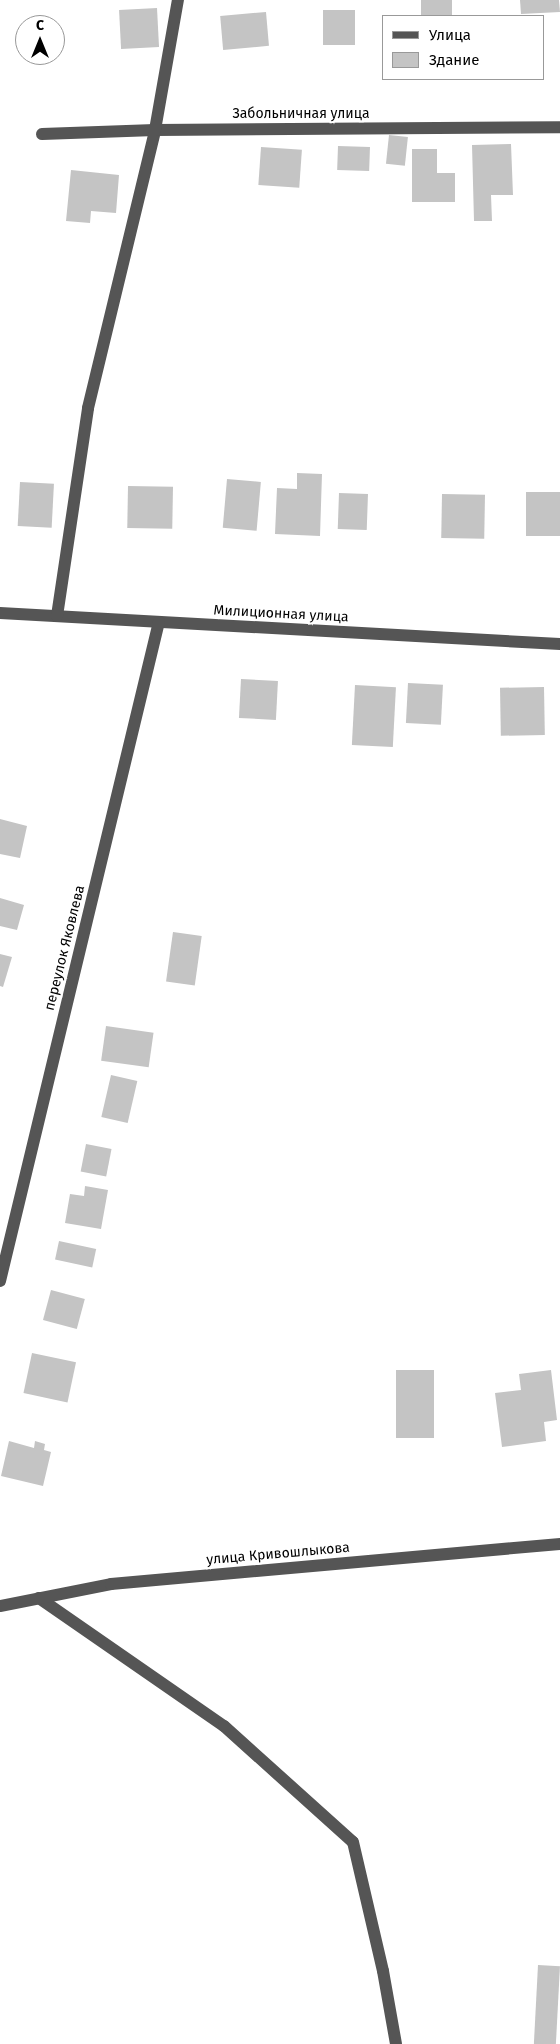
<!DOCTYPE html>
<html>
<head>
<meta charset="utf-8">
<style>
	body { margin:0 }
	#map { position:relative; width:560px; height:2044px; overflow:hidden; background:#fff; font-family:"Fira Sans",sans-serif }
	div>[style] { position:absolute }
	.building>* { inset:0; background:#c4c4c4; transform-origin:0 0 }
	.minor>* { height:12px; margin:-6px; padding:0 6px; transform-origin:6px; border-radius:6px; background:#555 }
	span { translate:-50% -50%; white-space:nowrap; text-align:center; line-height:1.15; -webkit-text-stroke:4px #fff; paint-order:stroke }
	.street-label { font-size:14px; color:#000 }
	.legend { position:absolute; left:382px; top:15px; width:162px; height:65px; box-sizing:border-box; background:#fff; border:1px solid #999; margin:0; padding:6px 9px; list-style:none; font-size:15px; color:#000 }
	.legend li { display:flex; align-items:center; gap:10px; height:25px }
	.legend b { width:25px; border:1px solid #999 }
	.north { position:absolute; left:15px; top:15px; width:50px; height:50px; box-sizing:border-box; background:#fff; border:1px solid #999; border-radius:50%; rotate:0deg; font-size:14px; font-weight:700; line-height:20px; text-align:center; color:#000 }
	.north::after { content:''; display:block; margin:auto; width:18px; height:22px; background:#000; clip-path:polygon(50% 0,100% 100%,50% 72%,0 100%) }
</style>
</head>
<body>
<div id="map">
	<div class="building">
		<i style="left:421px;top:0;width:31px;height:16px"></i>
		<i style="clip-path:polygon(520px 0,559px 0,560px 12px,521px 14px)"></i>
		<i style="left:157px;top:8px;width:39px;height:38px;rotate:87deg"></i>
		<i style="left:323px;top:10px;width:32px;height:35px"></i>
		<i style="left:266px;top:12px;width:34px;height:46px;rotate:85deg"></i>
		<i style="left:389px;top:135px;width:19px;height:29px;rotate:6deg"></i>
		<i style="clip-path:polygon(511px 144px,513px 195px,491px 195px,492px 221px,474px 221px,472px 145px)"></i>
		<i style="left:338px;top:146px;width:32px;height:24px;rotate:2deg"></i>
		<i style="left:261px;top:147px;width:41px;height:38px;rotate:4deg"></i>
		<i style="clip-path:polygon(412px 149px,437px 149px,437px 173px,455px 173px,455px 202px,412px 202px)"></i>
		<i style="clip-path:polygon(71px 170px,119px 175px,116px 213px,91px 211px,90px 223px,66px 221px)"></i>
		<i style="clip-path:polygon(297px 473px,322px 474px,320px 536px,275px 534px,277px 488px,297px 489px)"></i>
		<i style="left:227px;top:479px;width:34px;height:49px;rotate:5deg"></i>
		<i style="left:20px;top:482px;width:34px;height:44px;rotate:3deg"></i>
		<i style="left:128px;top:486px;width:45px;height:42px;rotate:1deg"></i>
		<i style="left:560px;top:492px;width:44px;height:34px;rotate:90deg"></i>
		<i style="left:339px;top:493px;width:29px;height:36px;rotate:2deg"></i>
		<i style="left:442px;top:494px;width:43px;height:44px;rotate:1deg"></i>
		<i style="left:241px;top:679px;width:37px;height:39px;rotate:3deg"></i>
		<i style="left:408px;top:683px;width:35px;height:40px;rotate:3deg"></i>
		<i style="left:355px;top:685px;width:41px;height:60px;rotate:3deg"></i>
		<i style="left:544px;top:687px;width:48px;height:44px;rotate:89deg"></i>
		<i style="clip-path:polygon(0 819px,27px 826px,20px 858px,0 854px)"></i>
		<i style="clip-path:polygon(0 898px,24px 905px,17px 930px,0 926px)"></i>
		<i style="left:173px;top:932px;width:29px;height:50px;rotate:8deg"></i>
		<i style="clip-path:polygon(0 954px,12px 957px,3px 987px,0 986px)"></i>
		<i style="left:106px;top:1026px;width:48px;height:35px;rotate:8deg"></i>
		<i style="left:111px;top:1075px;width:27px;height:43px;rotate:13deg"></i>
		<i style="left:86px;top:1144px;width:26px;height:28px;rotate:11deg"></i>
		<i style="clip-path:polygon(85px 1186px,108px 1190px,101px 1229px,65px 1223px,70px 1194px,84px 1196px)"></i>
		<i style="left:59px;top:1241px;width:38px;height:19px;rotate:12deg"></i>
		<i style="left:51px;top:1290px;width:35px;height:31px;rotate:15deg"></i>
		<i style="left:32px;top:1353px;width:45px;height:41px;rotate:12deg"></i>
		<i style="left:396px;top:1370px;width:38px;height:68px"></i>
		<i style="clip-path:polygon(551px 1370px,557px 1420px,544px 1422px,546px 1441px,502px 1447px,495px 1393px,521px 1390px,519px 1374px)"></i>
		<i style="clip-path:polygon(9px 1441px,34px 1448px,35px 1441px,45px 1444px,44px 1450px,51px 1452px,43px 1486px,1px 1476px)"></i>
		<i style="left:538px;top:1965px;width:22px;height:79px;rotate:3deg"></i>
	</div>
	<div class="minor">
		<i style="left:42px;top:134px;width:113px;rotate:-2deg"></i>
		<i style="left:155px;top:130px;width:405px;rotate:-0.4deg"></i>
		<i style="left:0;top:613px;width:561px;rotate:3.17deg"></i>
		<i style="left:57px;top:616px;width:210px;rotate:-81.5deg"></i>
		<i style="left:88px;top:408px;width:286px;rotate:-76.4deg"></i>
		<i style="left:155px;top:130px;width:132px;rotate:-80deg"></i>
		<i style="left:0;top:1281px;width:678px;rotate:-76.44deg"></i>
		<i style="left:39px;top:1598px;width:225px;rotate:34.7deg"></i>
		<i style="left:224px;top:1726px;width:173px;rotate:42deg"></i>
		<i style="left:353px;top:1842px;width:132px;rotate:76.9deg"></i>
		<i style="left:383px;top:1971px;width:74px;rotate:79.9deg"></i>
		<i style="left:0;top:1606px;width:113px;rotate:-11.2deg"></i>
		<i style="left:111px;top:1584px;width:451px;rotate:-5.1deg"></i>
	</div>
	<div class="street-label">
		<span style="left:301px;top:114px">Забольничная улица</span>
		<span style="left:281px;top:614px;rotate:3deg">Милиционная улица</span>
		<span style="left:65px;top:948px;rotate:-76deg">переулок Яковлева</span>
		<span style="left:278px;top:1554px;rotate:-5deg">улица Кривошлыкова</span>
	</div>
	<ul class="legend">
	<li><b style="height:6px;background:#555"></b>Улица</li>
	<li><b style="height:14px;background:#c4c4c4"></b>Здание</li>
	</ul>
	<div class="north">С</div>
</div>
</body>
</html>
